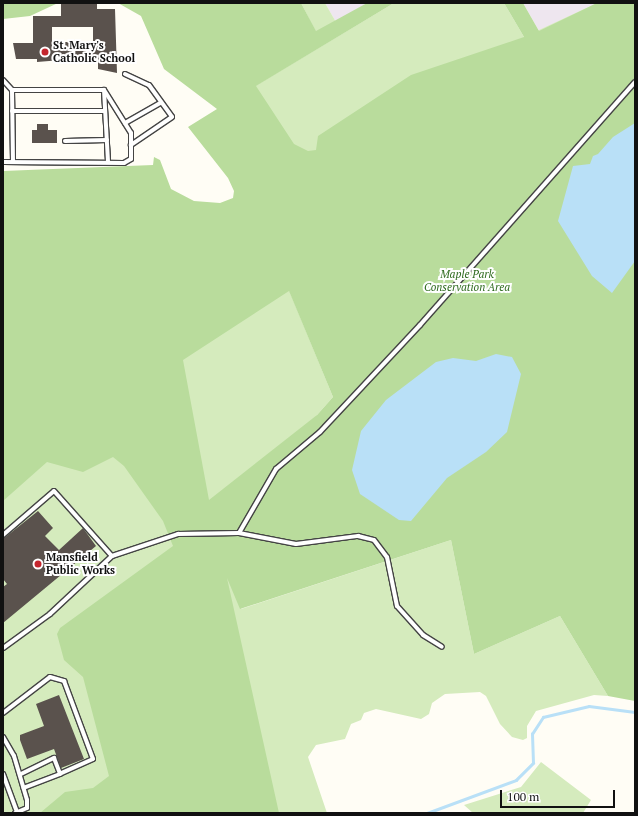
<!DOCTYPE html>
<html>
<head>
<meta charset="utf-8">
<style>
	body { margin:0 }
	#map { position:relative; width:638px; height:816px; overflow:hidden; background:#fffdf5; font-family:"PT Serif",serif }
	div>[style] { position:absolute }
	.industrial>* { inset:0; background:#eee6ef }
	.green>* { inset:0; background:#d5ebbd }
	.forest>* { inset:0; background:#b9dc9c }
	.water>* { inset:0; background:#b9e0f7 }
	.stream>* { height:2.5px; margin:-1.25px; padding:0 1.25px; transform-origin:1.25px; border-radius:1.25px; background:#b9e0f7 }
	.building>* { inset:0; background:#5a524d }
	.roads { filter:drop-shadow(1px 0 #444) drop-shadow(-1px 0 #444) drop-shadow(0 1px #444) drop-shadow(0 -1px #444) }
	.lane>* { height:4px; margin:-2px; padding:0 2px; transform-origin:2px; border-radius:2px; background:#fff }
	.dots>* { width:11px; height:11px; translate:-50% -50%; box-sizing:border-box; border:2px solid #fff; border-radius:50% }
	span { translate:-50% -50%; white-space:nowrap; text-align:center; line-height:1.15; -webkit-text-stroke:4px #fff; paint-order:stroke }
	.poi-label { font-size:11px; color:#111; font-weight:700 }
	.left { translate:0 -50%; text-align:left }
	.park-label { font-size:11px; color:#2f6b1f; font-style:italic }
	.frame { position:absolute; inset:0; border:4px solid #111; pointer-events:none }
	.scale { position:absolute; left:500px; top:790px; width:115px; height:18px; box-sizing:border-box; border:2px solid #111; border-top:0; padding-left:5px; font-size:12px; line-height:14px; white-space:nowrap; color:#111; -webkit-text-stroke:3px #fff; paint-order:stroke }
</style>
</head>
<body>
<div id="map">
	<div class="industrial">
		<i style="clip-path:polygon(325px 3px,367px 3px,336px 22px)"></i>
		<i style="clip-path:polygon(523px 3px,597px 3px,539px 31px)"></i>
	</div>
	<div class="green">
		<i style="clip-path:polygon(301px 3px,325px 3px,336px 22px,316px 32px)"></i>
		<i style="clip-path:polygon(394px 3px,504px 3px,524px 37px,597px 3px,635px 3px,329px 156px,269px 174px,217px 109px)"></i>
		<i style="clip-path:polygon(252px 200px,333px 397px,317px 415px,241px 609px,451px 540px,474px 654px,560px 616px,608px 696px,594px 695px,536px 711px,527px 726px,527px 738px,523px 740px,512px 737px,500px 724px,486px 696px,480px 692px,445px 694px,432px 703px,429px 714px,421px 719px,376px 709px,364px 713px,361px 720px,351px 724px,345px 739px,316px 745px,308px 757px,327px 813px,3px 813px,3px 420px)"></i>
		<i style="clip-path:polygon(541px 762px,591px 800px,583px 813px,473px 813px,464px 805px,521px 787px)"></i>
	</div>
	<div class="forest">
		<i style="clip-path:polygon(3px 3px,58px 3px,30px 16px,3px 19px)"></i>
		<i style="clip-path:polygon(evenodd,118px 3px,301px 3px,316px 31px,367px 3px,394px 3px,256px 86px,294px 144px,308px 151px,316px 150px,318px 136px,411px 75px,524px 37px,504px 3px,523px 3px,539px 31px,597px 3px,635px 3px,635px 701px,608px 696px,560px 616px,474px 654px,451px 540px,240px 609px,227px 578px,279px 813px,40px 813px,65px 792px,93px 788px,109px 776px,83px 677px,64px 660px,57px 634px,60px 628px,173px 546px,163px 521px,124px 466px,113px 457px,83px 472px,47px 462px,3px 501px,3px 171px,153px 165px,154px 157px,160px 160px,171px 189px,194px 201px,220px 203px,233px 198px,234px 191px,228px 178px,188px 127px,217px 109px,164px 69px,141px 16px,118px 3px,289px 291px,333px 397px,317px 415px,209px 500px,183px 360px,289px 291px)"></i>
	</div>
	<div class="water">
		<i style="clip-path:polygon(635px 123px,635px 261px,612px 293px,592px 276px,558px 221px,573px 166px,590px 164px,593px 156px,598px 154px,613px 137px)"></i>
		<i style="clip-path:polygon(496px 354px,512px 357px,521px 374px,507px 432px,486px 452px,447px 478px,411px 521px,399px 520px,360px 494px,352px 470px,361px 431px,386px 400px,436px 362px,453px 358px,476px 361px)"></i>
	</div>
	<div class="stream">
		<i style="left:427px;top:813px;width:95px;rotate:-20.3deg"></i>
		<i style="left:516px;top:780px;width:24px;rotate:-45deg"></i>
		<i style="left:533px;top:763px;width:29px;rotate:-92deg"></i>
		<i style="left:532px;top:734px;width:20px;rotate:-57deg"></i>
		<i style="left:543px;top:717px;width:47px;rotate:-13.4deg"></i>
		<i style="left:589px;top:706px;width:46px;rotate:7.4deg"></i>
	</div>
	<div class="building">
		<i style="clip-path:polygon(evenodd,61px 3px,97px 3px,97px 9px,115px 9px,117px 73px,98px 69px,98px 57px,37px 62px,37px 59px,16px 59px,13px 43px,33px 43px,33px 16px,61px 16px,61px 3px,52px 27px,93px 27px,93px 42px,52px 42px,52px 27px)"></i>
		<i style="clip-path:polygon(37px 124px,48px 124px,48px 130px,57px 130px,57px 143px,32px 143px,32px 130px,37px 130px)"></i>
		<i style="clip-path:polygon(38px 511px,53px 528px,45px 536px,59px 550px,83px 528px,96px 546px,3px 623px,3px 587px,7px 584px,3px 579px,3px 539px)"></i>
		<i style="clip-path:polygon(59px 695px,84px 759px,61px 768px,54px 749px,27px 759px,20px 740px,20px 735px,44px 726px,36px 704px)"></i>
	</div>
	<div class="roads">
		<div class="lane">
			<i style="left:125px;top:74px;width:26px;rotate:25deg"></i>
			<i style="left:149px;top:85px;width:39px;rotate:54deg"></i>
			<i style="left:172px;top:117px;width:50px;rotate:145.7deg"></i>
			<i style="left:3px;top:80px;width:13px;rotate:48deg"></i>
			<i style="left:12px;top:90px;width:72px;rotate:89.2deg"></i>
			<i style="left:12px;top:90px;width:92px"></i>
			<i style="left:104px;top:90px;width:72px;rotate:86.8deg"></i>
			<i style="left:12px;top:111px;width:93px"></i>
			<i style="left:125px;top:123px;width:40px;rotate:-29.7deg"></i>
			<i style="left:65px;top:141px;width:42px;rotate:-1.4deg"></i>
			<i style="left:3px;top:162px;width:121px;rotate:0.5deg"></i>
			<i style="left:124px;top:163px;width:8px;rotate:-30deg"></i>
			<i style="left:131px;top:159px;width:26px;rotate:-90deg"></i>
			<i style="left:131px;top:133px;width:51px;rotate:-122.1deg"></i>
			<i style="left:239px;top:533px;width:74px;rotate:-60deg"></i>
			<i style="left:276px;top:469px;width:57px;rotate:-40.1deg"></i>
			<i style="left:320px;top:432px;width:146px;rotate:-46.9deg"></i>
			<i style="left:420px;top:325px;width:324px;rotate:-48.5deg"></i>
			<i style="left:3px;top:535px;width:67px;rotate:-40.8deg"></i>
			<i style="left:54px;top:491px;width:87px;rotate:48.3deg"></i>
			<i style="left:112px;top:556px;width:85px;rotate:136.9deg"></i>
			<i style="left:50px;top:614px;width:58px;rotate:144.1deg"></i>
			<i style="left:112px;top:556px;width:70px;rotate:-18.4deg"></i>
			<i style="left:178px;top:534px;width:61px;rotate:-0.9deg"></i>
			<i style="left:239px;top:533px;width:58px;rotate:10.9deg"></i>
			<i style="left:296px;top:544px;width:63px;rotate:-7.4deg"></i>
			<i style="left:358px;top:536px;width:16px;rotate:14deg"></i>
			<i style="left:374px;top:540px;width:21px;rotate:53deg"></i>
			<i style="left:387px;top:557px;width:50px;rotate:78.5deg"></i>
			<i style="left:397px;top:606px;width:39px;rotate:48deg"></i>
			<i style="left:423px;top:635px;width:22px;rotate:32deg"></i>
			<i style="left:3px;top:713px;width:59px;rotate:-37.5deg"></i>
			<i style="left:50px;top:677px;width:15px;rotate:16deg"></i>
			<i style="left:64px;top:681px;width:83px;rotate:69.6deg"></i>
			<i style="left:93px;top:759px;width:36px;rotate:156deg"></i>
			<i style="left:3px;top:737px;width:22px;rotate:60deg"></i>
			<i style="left:14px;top:756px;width:46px;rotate:73.5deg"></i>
			<i style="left:27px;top:800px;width:8px;rotate:90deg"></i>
			<i style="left:27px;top:808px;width:13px;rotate:157deg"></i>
			<i style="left:3px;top:774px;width:40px;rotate:69.8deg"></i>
			<i style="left:21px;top:774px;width:37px;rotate:-26deg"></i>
			<i style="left:54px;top:758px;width:17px;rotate:69deg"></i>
			<i style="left:60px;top:774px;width:39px;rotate:159deg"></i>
		</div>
	</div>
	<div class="dots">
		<i style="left:45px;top:52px;background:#c4262e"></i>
		<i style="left:38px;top:564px;background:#c4262e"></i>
	</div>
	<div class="poi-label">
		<span class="left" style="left:53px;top:52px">St. Mary's<br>Catholic School</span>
		<span class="left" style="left:46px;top:564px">Mansfield<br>Public Works</span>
	</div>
	<div class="park-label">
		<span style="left:467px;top:281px">Maple Park<br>Conservation Area</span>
	</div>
	<div class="frame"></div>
	<div class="scale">100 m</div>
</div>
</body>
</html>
